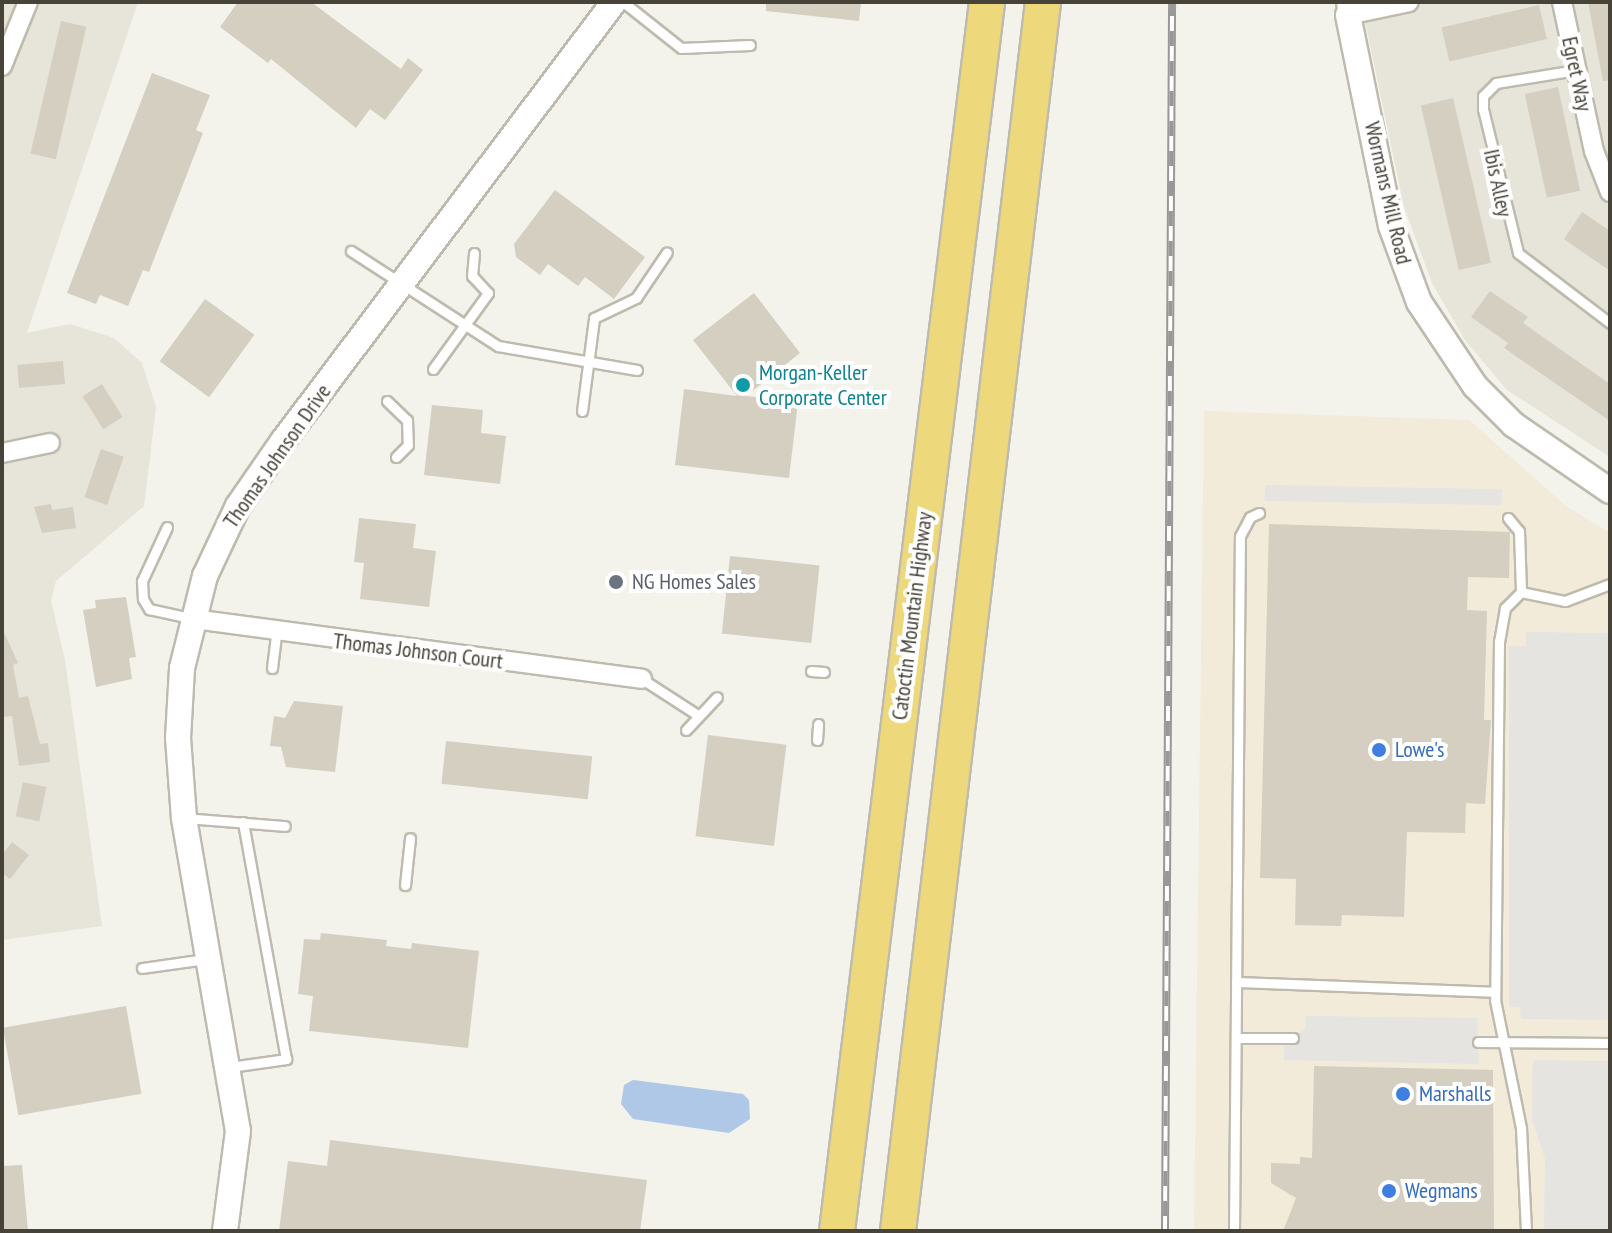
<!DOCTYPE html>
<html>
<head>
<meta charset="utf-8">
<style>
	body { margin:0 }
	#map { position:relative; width:1612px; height:1233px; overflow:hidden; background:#f3f2eb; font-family:"PT Sans Narrow",sans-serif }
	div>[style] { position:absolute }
	.residential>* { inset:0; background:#e7e4d9 }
	.commercial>* { inset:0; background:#f2ebd9 }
	.parking>* { inset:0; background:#e6e4e1; transform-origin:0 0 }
	.water>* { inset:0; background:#afc8e8 }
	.building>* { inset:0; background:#d4cfc1; transform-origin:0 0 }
	.roads { filter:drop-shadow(2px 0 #bebbae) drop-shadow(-2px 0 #bebbae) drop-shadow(0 2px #bebbae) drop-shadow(0 -2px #bebbae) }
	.service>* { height:9px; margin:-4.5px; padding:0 4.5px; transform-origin:4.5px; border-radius:4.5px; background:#fff }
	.minor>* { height:18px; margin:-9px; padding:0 9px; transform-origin:9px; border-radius:9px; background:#fff }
	.tertiary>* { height:24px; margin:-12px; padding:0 12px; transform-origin:12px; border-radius:12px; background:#fff }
	.motorway>* { height:34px; margin:-17px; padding:0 17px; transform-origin:17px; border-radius:17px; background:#edd87c }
	.rail>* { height:8px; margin-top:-4px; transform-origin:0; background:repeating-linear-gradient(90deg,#fff 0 15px,#989898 0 30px); box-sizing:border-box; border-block:2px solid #989898 }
	.dots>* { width:22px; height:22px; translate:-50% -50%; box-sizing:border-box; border:4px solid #fff; border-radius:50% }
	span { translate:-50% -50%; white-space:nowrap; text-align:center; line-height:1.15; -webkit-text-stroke:8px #fff; paint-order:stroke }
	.street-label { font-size:22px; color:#474339 }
	.culture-label { font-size:22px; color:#0d838f }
	.left { translate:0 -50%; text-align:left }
	.worship-label { font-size:22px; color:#5b616d }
	.shop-label { font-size:22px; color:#366cbe }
	.frame { position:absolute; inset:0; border:4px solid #474339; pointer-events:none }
</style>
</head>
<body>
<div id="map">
	<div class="residential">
		<i style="clip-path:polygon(2px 2px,138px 2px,27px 333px,70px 324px,114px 338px,142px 363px,156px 407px,144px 506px,56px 581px,51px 601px,65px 660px,102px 926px,2px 940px)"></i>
		<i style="clip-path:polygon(1361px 2px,1610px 2px,1610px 457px,1507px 390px,1465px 340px,1432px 283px,1404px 207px)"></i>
	</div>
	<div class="commercial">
		<i style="clip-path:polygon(1204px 411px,1469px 420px,1566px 506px,1610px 533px,1610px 1231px,1194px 1231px)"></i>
	</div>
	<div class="parking">
		<i style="left:1265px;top:485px;width:237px;height:16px;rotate:1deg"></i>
		<i style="clip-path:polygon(1526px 632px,1610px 633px,1610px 1020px,1521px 1019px,1520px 1007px,1509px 1007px,1509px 646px,1526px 646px)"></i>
		<i style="clip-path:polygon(1306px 1016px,1477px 1018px,1479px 1064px,1284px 1060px,1284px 1046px,1305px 1029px)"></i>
		<i style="clip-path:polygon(1533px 1060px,1610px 1061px,1610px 1231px,1544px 1231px,1545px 1159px,1532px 1119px)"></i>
	</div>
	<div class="water">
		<i style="clip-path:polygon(633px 1080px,743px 1094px,749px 1100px,750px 1119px,729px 1133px,633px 1119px,621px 1104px,624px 1085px)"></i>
	</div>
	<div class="building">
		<i style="clip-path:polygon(238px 2px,311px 2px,401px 69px,408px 58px,423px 70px,385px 120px,370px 109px,356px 128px,271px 59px,268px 63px,220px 27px)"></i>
		<i style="clip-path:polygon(766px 2px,861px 2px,859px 21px,766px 11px)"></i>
		<i style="clip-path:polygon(1588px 2px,1610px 2px,1610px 80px,1603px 81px)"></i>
		<i style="left:1539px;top:5px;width:35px;height:100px;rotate:77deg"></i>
		<i style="left:61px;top:21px;width:26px;height:136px;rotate:13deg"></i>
		<i style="clip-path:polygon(152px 73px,210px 95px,196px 130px,203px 133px,149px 272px,143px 270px,128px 306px,100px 295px,96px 304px,67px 293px)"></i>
		<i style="left:1558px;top:87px;width:106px;height:34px;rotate:78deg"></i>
		<i style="left:1453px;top:98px;width:169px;height:33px;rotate:77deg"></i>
		<i style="clip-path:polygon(555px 190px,645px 257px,614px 299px,585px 277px,578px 286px,548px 264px,540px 275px,516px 257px,514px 244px)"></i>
		<i style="clip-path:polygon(1582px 212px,1610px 231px,1610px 271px,1564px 239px)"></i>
		<i style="clip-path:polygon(1490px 291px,1528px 317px,1523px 323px,1610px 384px,1610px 421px,1504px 348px,1508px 343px,1471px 317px)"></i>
		<i style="clip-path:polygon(754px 293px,800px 353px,746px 396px,798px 402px,789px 478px,675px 465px,684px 389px,737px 396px,693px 340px)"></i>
		<i style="left:205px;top:299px;width:61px;height:77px;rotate:36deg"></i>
		<i style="left:63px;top:361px;width:23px;height:46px;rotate:85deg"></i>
		<i style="left:102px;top:384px;width:39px;height:23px;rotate:58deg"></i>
		<i style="clip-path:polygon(432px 405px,483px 410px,481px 433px,506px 436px,500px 484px,424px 475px)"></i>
		<i style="left:101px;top:449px;width:24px;height:51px;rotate:19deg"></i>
		<i style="clip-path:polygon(51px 504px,52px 510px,73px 507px,76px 528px,42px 533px,34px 507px)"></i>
		<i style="clip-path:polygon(359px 518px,416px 524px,413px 548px,436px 551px,429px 607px,360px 599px,364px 563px,354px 562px)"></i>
		<i style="clip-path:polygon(1269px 524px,1510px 532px,1509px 578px,1468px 577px,1467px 610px,1487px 611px,1484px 720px,1491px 720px,1485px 804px,1466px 803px,1465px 833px,1407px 832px,1404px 917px,1342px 915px,1341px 926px,1295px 925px,1296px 879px,1260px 878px)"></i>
		<i style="left:730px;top:556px;width:90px;height:78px;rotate:6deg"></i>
		<i style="clip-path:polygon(126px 597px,136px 657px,129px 658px,132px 679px,96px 687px,83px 610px,96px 608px,95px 600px)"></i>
		<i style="clip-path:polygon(2px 628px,18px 663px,13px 665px,19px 698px,28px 696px,40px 744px,48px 743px,50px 762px,19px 766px,12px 716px,2px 717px)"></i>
		<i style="clip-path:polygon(294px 701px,343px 706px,335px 772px,286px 767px,281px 747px,270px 746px,274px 716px,285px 718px)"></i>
		<i style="left:708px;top:735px;width:79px;height:102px;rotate:7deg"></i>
		<i style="left:446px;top:741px;width:147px;height:43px;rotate:6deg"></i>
		<i style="left:23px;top:782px;width:24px;height:35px;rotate:12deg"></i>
		<i style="clip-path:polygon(12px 842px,29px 855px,10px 879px,2px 873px,2px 855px)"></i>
		<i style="clip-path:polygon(321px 933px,387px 940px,386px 946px,411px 949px,412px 943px,479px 951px,468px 1048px,309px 1031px,313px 996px,298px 994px,304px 939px,320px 940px)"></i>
		<i style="left:126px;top:1006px;width:89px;height:125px;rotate:80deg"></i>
		<i style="clip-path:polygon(1314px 1066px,1493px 1070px,1494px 1231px,1283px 1231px,1296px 1198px,1271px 1183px,1271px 1163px,1300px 1164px,1300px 1157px,1312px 1158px)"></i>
		<i style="clip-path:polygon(330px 1140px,647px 1180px,640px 1231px,279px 1231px,288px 1161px,327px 1166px)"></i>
		<i style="clip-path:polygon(22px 1165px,28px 1231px,2px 1231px,2px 1166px)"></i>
	</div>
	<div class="roads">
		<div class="service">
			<i style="left:623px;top:2px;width:74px;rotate:38.4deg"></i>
			<i style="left:681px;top:48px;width:69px;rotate:-2.5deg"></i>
			<i style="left:1576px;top:70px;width:81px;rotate:170.8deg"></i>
			<i style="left:1496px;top:83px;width:18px;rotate:135deg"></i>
			<i style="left:1483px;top:96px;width:13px;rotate:90deg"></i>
			<i style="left:1483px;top:109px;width:148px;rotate:76.3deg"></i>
			<i style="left:1518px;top:253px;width:116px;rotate:37.3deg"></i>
			<i style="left:351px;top:251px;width:175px;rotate:32.9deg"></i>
			<i style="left:498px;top:346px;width:141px;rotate:9.8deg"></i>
			<i style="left:433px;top:369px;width:94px;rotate:-54.1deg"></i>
			<i style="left:488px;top:293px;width:23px;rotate:-133deg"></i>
			<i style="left:472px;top:276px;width:23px;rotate:-85deg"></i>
			<i style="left:387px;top:401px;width:28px;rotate:44deg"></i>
			<i style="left:407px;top:420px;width:25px;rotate:88deg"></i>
			<i style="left:408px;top:445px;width:17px;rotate:135deg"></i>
			<i style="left:582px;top:411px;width:94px;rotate:-82.6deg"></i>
			<i style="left:594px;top:318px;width:47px;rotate:-25.5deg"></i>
			<i style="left:636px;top:298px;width:55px;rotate:-56deg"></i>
			<i style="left:1508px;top:518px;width:17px;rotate:50deg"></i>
			<i style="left:1519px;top:531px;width:61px;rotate:88.1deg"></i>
			<i style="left:167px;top:527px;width:60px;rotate:114.8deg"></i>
			<i style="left:142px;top:581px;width:18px;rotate:87deg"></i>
			<i style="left:143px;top:599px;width:12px;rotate:59deg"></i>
			<i style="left:149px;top:609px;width:46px;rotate:12.5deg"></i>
			<i style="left:1521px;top:592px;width:23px;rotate:135deg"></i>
			<i style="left:1505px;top:608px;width:34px;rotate:100deg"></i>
			<i style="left:1499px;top:641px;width:359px;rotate:90.6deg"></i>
			<i style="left:1495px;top:1000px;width:131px;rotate:78.5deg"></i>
			<i style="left:1521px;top:1128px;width:103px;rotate:87.2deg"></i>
			<i style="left:1521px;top:592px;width:45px;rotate:11.6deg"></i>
			<i style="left:1565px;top:601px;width:48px;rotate:-20.7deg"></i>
			<i style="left:272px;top:668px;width:35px;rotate:-83deg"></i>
			<i style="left:811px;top:671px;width:13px;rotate:4deg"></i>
			<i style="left:642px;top:679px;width:64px;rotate:32.9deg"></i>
			<i style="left:686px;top:730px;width:45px;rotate:-46.8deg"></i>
			<i style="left:817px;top:740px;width:16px;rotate:-86deg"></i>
			<i style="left:185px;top:818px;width:100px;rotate:4.6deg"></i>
			<i style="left:405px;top:885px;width:47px;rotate:-83.9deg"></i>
			<i style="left:142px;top:968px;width:65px;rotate:-8deg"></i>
			<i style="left:1236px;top:982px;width:259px;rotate:2.2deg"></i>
			<i style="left:1236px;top:1038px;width:57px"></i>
			<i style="left:1478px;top:1042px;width:132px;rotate:0.4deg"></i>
			<i style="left:230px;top:1067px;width:57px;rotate:-8.1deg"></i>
			<i style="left:286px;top:1059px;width:241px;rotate:-100.3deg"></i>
			<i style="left:1234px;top:1231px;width:695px;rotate:-89.51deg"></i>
			<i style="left:1240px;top:536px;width:21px;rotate:-62deg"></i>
			<i style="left:1250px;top:517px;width:10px;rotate:-24deg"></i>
		</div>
		<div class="minor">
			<i style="left:1346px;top:2px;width:13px;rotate:81deg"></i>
			<i style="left:1348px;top:15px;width:62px;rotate:-12deg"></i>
			<i style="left:1562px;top:2px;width:152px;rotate:77.9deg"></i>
			<i style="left:1594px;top:151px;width:44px;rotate:68.7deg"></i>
			<i style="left:2px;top:66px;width:69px;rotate:-67.9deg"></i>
			<i style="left:2px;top:453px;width:49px;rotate:-11.8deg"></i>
			<i style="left:194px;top:619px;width:452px;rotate:7.6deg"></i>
		</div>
		<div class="tertiary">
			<i style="left:1348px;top:15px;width:215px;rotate:78.5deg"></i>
			<i style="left:1391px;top:226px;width:81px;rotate:69.8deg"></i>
			<i style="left:1419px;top:302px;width:101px;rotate:56.3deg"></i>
			<i style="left:1475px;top:386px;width:55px;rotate:45deg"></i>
			<i style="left:1514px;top:425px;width:116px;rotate:34.5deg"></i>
			<i style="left:225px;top:1231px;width:101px;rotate:-82.6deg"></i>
			<i style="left:238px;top:1131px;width:318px;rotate:-99.8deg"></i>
			<i style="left:184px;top:818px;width:80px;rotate:-94.3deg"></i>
			<i style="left:178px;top:738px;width:70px;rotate:-86.7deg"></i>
			<i style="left:182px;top:668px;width:95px;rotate:-76deg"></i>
			<i style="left:205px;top:576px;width:77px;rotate:-64.8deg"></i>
			<i style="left:238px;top:506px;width:79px;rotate:-55.3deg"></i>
			<i style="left:283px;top:441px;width:550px;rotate:-52.98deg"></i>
		</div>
		<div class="motorway">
			<i style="left:837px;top:1231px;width:1238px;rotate:-83.04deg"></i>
			<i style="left:898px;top:1231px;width:1238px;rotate:-83.27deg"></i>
		</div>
	</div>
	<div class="rail">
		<i style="left:1165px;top:1231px;width:1229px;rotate:-89.67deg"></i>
	</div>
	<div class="dots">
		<i style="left:743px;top:385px;background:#0f9aa8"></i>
		<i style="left:616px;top:582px;background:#6b7280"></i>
		<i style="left:1379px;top:750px;background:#3f7fe0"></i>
		<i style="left:1403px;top:1094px;background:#3f7fe0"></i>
		<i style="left:1389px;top:1191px;background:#3f7fe0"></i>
	</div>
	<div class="street-label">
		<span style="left:1577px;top:74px;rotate:78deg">Egret Way</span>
		<span style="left:1498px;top:183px;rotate:78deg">Ibis Alley</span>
		<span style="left:1388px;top:193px;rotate:77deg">Wormans Mill Road</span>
		<span style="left:277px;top:456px;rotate:-55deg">Thomas Johnson Drive</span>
		<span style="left:912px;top:616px;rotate:-83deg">Catoctin Mountain Highway</span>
		<span style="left:418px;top:651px;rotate:7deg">Thomas Johnson Court</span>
	</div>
	<div class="culture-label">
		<span class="left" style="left:759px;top:385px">Morgan-Keller<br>Corporate Center</span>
	</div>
	<div class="worship-label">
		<span class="left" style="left:632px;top:582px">NG Homes Sales</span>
	</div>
	<div class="shop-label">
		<span class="left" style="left:1395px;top:750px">Lowe's</span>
		<span class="left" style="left:1419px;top:1094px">Marshalls</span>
		<span class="left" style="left:1405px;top:1191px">Wegmans</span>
	</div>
	<div class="frame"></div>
</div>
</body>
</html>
